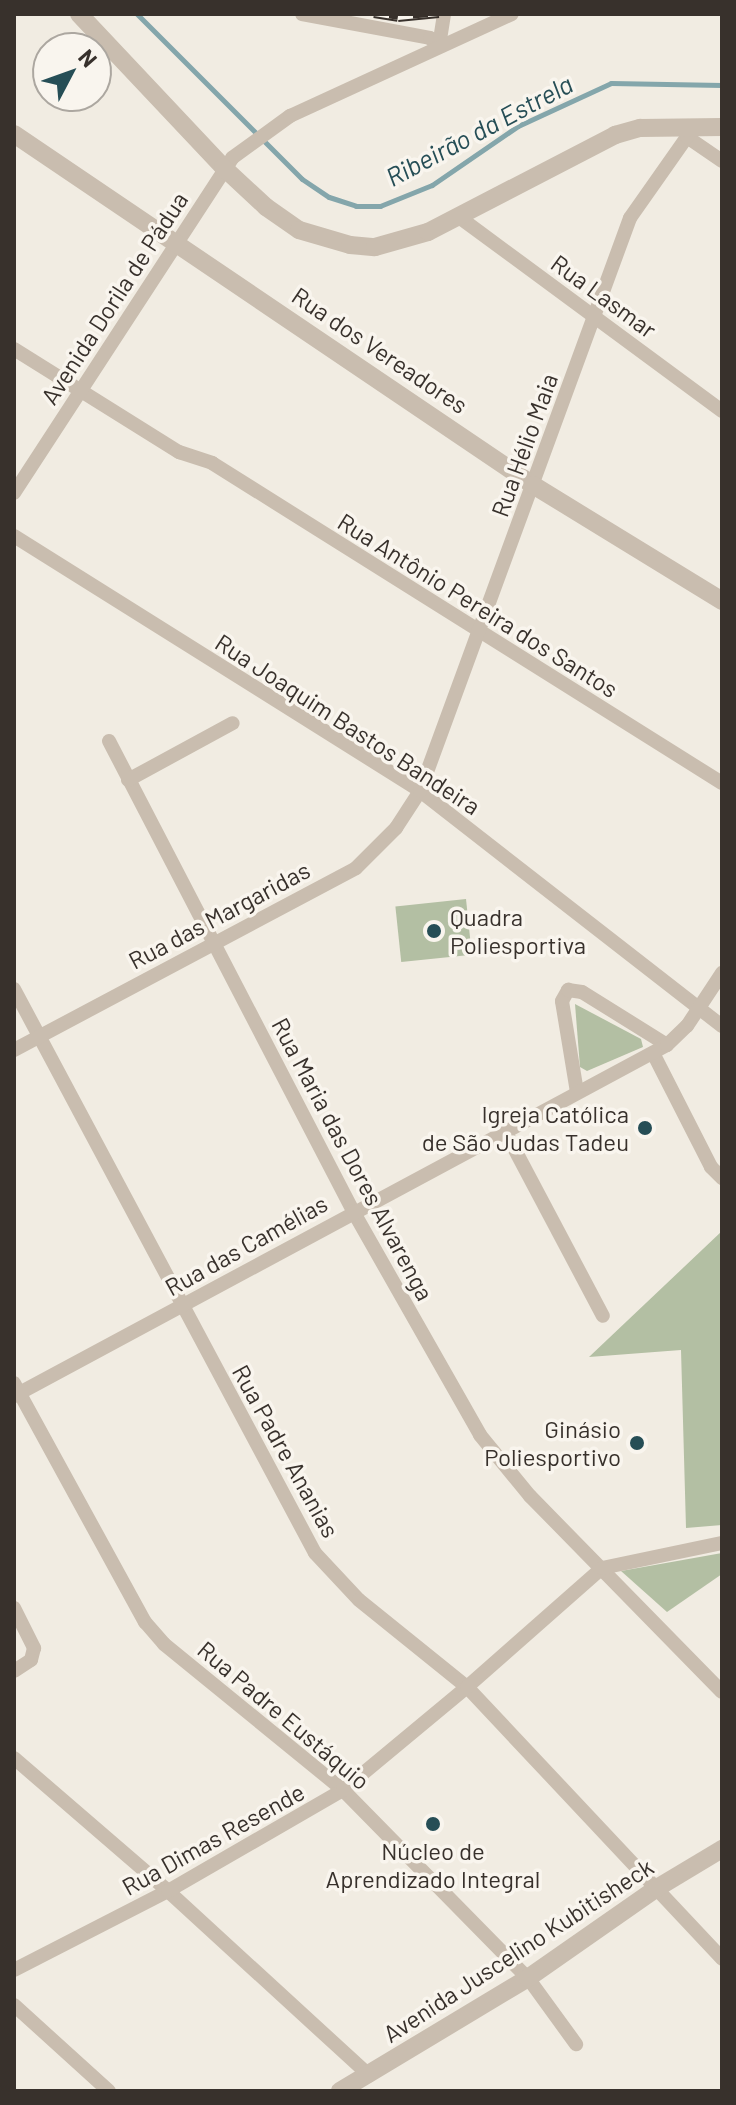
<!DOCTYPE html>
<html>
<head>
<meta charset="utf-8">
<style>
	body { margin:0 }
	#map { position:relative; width:736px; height:2105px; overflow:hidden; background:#f1ece2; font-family:Barlow,sans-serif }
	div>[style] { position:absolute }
	.green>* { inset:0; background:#b3bfa3; transform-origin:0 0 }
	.stream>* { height:5px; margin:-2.5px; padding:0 2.5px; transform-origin:2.5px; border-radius:2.5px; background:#84a6ab }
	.minor>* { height:14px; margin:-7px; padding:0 7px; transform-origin:7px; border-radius:7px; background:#c9bdaf }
	.tertiary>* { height:18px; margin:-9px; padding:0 9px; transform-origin:9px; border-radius:9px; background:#c9bdaf }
	.rail>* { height:8px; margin-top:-4px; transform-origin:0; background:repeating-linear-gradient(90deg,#f9f5ee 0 15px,#38312c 0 30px); box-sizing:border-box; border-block:2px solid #38312c }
	.dots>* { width:22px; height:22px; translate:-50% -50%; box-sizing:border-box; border:4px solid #f9f5ee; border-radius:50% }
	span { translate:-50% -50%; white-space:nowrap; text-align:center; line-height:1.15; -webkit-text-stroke:7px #f9f5ee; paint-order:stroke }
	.street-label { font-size:24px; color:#38312c }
	.poi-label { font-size:24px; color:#38312c }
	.left { translate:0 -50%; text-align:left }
	.right { translate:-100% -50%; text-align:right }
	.water-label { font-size:26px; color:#264e56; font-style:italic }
	.frame { position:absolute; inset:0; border:16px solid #38312c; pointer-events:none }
	.north { position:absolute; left:32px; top:32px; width:80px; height:80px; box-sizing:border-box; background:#f9f5ee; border:2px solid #aca7a0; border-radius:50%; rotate:49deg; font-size:22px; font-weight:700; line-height:32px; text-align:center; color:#38312c }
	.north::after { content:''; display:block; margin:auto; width:28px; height:36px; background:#264e56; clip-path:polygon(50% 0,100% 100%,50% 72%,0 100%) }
</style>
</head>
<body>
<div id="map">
	<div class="green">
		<i style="left:466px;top:899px;width:56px;height:71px;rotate:84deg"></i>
		<i style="clip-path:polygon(575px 1004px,641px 1039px,643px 1047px,587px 1071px,580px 1067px)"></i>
		<i style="clip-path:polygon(722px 1231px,722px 1525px,686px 1528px,681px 1350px,589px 1357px)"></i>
		<i style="clip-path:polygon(722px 1553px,722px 1574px,667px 1612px,621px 1571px)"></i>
	</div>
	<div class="stream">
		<i style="left:137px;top:14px;width:233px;rotate:45deg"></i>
		<i style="left:302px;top:179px;width:32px;rotate:34deg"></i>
		<i style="left:329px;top:197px;width:28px;rotate:18deg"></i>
		<i style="left:356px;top:206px;width:24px"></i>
		<i style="left:380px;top:206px;width:56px;rotate:-22deg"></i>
		<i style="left:432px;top:185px;width:104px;rotate:-34.5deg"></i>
		<i style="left:518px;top:126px;width:102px;rotate:-24.8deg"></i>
		<i style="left:611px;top:83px;width:111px;rotate:1deg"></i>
	</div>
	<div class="minor">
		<i style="left:302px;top:14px;width:130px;rotate:10.6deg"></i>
		<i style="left:430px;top:38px;width:12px;rotate:42deg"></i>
		<i style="left:439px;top:46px;width:32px;rotate:-81deg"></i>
		<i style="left:687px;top:137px;width:42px;rotate:34.4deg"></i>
		<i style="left:459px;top:217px;width:327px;rotate:36.4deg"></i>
		<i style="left:14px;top:349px;width:195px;rotate:32deg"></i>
		<i style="left:179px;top:452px;width:35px;rotate:18deg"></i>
		<i style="left:212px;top:463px;width:602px;rotate:32.11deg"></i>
		<i style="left:14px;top:493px;width:400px;rotate:-56.9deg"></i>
		<i style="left:232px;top:158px;width:72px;rotate:-35.9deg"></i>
		<i style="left:290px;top:116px;width:244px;rotate:-24.7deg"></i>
		<i style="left:14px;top:536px;width:479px;rotate:32.1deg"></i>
		<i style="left:420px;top:791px;width:383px;rotate:37.9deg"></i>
		<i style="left:109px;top:741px;width:530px;rotate:62.56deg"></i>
		<i style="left:353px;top:1211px;width:257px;rotate:60.4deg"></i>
		<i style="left:480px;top:1435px;width:79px;rotate:50.7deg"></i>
		<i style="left:530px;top:1496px;width:274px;rotate:45.6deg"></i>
		<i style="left:128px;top:780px;width:119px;rotate:-28.5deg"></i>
		<i style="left:14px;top:989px;width:639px;rotate:61.91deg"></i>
		<i style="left:315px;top:1553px;width:64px;rotate:46.9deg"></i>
		<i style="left:359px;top:1600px;width:139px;rotate:38.9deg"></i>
		<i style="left:467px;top:1687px;width:373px;rotate:46.8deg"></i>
		<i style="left:14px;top:1050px;width:387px;rotate:-28deg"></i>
		<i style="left:356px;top:868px;width:57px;rotate:-45deg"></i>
		<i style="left:396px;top:828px;width:44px;rotate:-57deg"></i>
		<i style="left:420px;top:791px;width:610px;rotate:-69.87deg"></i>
		<i style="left:630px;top:218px;width:99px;rotate:-54.9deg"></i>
		<i style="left:687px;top:137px;width:11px;rotate:-80deg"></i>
		<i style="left:653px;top:1053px;width:128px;rotate:63deg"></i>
		<i style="left:711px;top:1167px;width:16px;rotate:45deg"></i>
		<i style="left:577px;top:1092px;width:92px;rotate:-99.4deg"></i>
		<i style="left:562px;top:1001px;width:13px;rotate:-61deg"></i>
		<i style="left:568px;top:990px;width:14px;rotate:8deg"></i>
		<i style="left:582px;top:992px;width:100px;rotate:31.9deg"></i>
		<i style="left:505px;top:1131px;width:209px;rotate:62.1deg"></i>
		<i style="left:14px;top:1383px;width:273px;rotate:61.3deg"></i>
		<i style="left:145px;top:1622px;width:29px;rotate:49deg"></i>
		<i style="left:164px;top:1644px;width:231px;rotate:39.2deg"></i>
		<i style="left:343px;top:1790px;width:264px;rotate:45.5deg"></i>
		<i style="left:528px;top:1978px;width:82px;rotate:54deg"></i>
		<i style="left:14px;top:1396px;width:741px;rotate:-28.26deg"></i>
		<i style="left:667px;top:1045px;width:28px;rotate:-44deg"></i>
		<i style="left:687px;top:1026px;width:64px;rotate:-56.6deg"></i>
		<i style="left:14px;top:1608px;width:45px;rotate:63.4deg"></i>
		<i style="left:34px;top:1648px;width:12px;rotate:104deg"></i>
		<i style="left:31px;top:1660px;width:20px;rotate:147deg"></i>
		<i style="left:14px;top:1758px;width:203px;rotate:40.8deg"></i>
		<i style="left:168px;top:1891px;width:273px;rotate:42.5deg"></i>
		<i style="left:14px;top:1970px;width:173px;rotate:-27.2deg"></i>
		<i style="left:168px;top:1891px;width:202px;rotate:-30deg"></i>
		<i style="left:343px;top:1790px;width:161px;rotate:-39.7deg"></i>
		<i style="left:467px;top:1687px;width:180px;rotate:-41.4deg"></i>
		<i style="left:602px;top:1568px;width:123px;rotate:-11.8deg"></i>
		<i style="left:14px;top:2005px;width:128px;rotate:42.2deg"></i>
	</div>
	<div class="tertiary">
		<i style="left:79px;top:14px;width:210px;rotate:46.7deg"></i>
		<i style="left:223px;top:167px;width:59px;rotate:42.9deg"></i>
		<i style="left:266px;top:207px;width:40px;rotate:34.9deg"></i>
		<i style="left:299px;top:230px;width:53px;rotate:16.4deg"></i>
		<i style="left:350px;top:245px;width:25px;rotate:5deg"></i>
		<i style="left:375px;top:247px;width:55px;rotate:-15.8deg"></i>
		<i style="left:428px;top:232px;width:211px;rotate:-27.4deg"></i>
		<i style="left:615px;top:135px;width:26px;rotate:-16deg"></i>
		<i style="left:640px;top:128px;width:82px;rotate:-0.7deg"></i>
		<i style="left:14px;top:134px;width:627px;rotate:34.07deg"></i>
		<i style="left:533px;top:485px;width:222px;rotate:31.5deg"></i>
		<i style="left:340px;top:2091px;width:219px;rotate:-31deg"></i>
		<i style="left:528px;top:1978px;width:157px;rotate:-34.9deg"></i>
		<i style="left:657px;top:1888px;width:76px;rotate:-31deg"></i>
	</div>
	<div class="rail">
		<i style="left:374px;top:14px;width:24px;rotate:9deg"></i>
		<i style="left:398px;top:18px;width:41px;rotate:-5.6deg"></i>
	</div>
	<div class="dots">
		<i style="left:434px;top:931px;background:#264e56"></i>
		<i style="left:645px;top:1128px;background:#264e56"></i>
		<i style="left:637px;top:1443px;background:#264e56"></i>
		<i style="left:433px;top:1824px;background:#264e56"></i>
	</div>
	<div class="street-label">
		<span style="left:604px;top:296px;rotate:36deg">Rua Lasmar</span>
		<span style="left:114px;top:298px;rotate:-57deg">Avenida Dorila de Pádua</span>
		<span style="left:380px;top:350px;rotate:34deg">Rua dos Vereadores</span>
		<span style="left:524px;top:445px;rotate:-70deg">Rua Hélio Maia</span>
		<span style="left:478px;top:605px;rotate:32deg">Rua Antônio Pereira dos Santos</span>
		<span style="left:348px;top:724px;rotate:33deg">Rua Joaquim Bastos Bandeira</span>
		<span style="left:219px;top:915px;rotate:-28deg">Rua das Margaridas</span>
		<span style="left:353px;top:1159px;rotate:62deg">Rua Maria das Dores Alvarenga</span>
		<span style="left:246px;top:1245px;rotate:-29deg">Rua das Camélias</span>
		<span style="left:286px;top:1451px;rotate:61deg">Rua Padre Ananias</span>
		<span style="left:284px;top:1715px;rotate:40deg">Rua Padre Eustáquio</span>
		<span style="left:213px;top:1839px;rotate:-29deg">Rua Dimas Resende</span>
		<span style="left:518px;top:1950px;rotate:-33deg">Avenida Juscelino Kubitisheck</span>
	</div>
	<div class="poi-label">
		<span class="left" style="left:450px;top:931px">Quadra<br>Poliesportiva</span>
		<span class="right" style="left:629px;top:1128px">Igreja Católica<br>de São Judas Tadeu</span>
		<span class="right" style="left:621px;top:1443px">Ginásio<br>Poliesportivo</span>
		<span style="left:433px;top:1865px">Núcleo de<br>Aprendizado Integral</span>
	</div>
	<div class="water-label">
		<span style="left:479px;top:130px;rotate:-28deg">Ribeirão da Estrela</span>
	</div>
	<div class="frame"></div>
	<div class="north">N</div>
</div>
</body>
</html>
